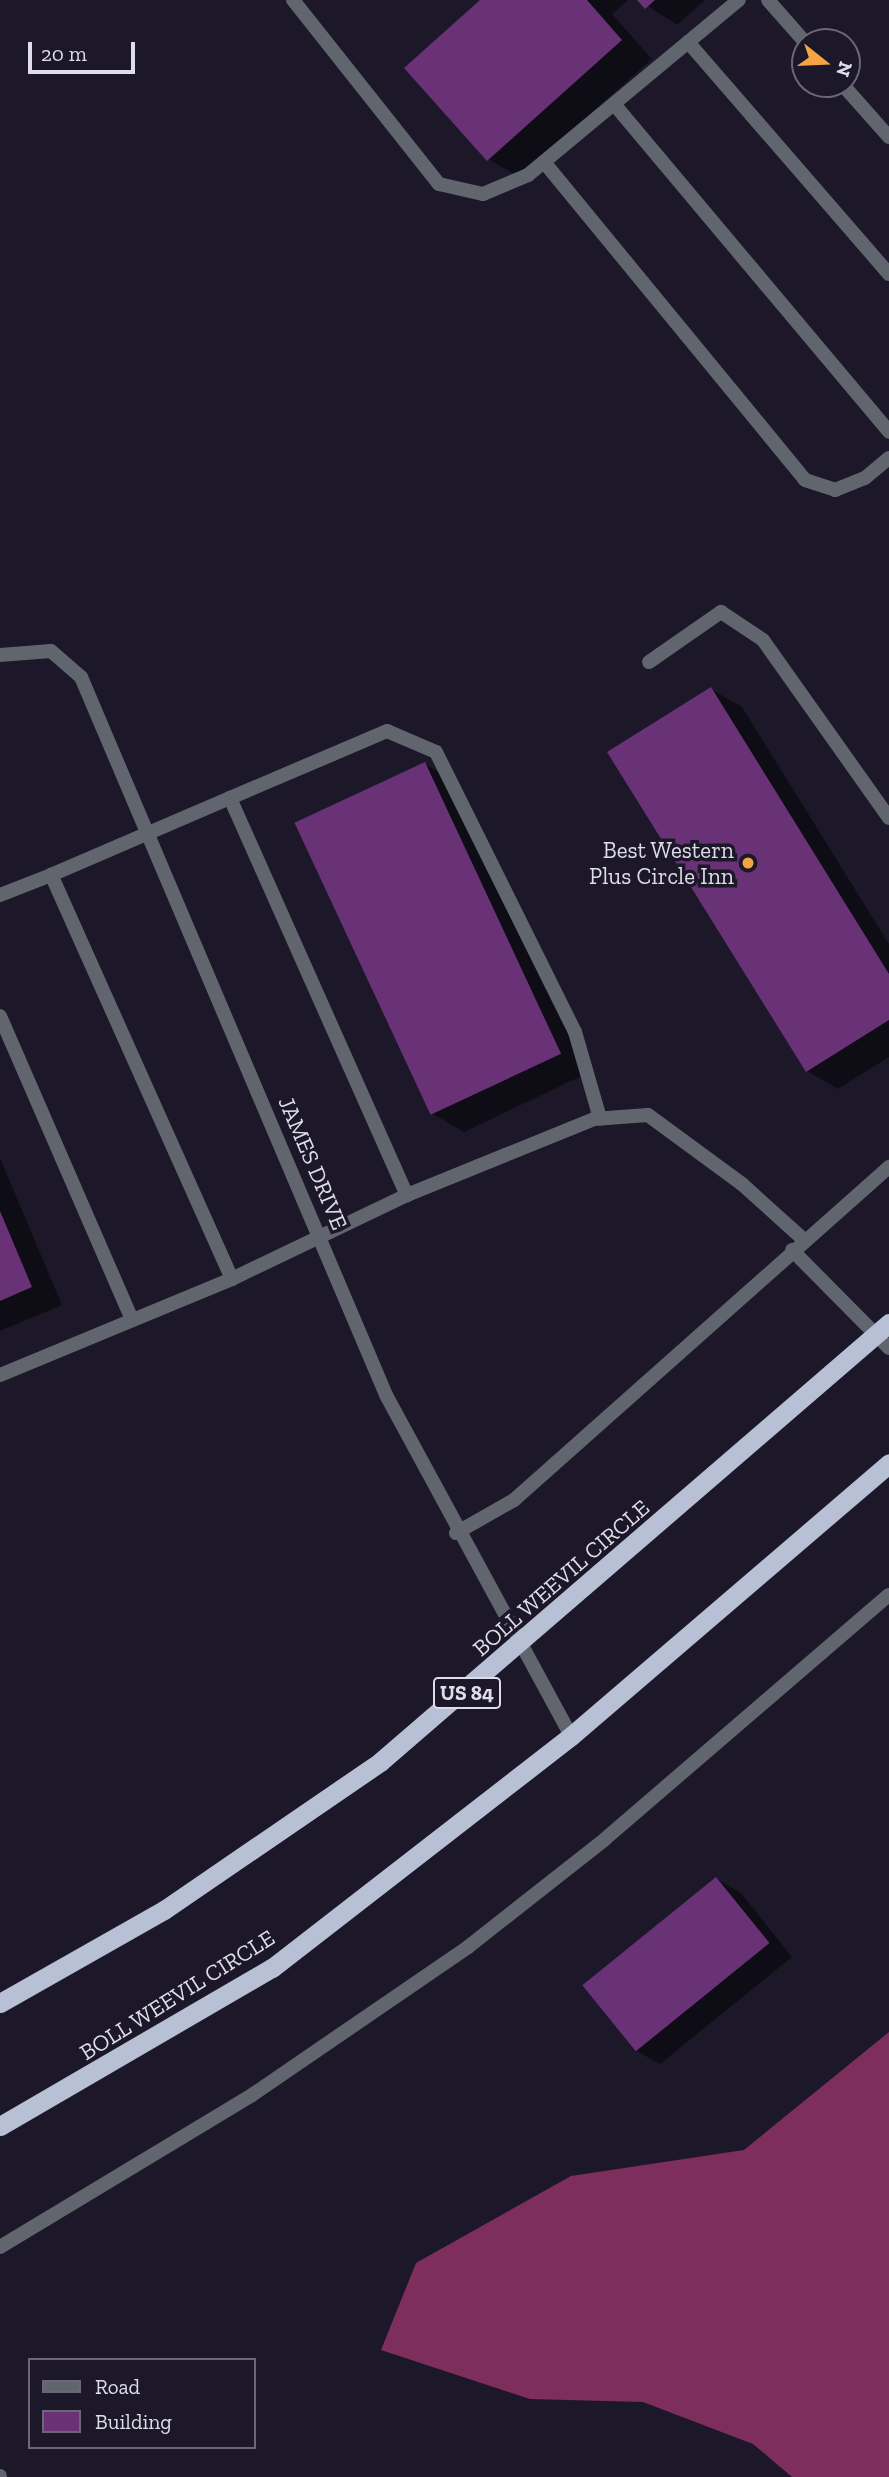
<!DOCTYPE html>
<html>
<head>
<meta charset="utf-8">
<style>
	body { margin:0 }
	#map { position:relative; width:889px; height:2477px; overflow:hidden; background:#1c1829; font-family:"Zilla Slab",serif }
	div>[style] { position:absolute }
	.forest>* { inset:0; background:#7e2e5d }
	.shadow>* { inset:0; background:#0007 }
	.building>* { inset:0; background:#6a3276; transform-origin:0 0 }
	.service>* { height:14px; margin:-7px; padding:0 7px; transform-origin:7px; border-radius:7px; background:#61656e }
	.minor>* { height:14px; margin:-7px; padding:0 7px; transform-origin:7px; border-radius:7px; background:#61656e }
	.trunk>* { height:19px; margin:-9.5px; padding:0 9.5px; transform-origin:9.5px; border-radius:9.5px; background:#b7c0d4 }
	.dots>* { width:19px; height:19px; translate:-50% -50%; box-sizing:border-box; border:4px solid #1c1829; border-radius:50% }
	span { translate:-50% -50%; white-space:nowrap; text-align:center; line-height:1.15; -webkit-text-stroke:7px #1c1829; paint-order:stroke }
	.shield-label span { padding:2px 5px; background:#1c1829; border:2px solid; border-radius:5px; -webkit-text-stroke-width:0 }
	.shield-label { font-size:21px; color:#dfdde9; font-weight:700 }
	.poi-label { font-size:23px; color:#dfdde9 }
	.right { translate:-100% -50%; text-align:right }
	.street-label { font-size:23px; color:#dfdde9 }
	.legend { position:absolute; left:28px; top:2358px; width:228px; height:91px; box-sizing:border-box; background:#1c1829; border:2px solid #6a6776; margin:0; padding:9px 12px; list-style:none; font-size:21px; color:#dfdde9 }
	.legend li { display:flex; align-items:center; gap:14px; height:35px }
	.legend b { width:35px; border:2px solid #6a6776 }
	.north { position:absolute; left:791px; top:28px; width:70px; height:70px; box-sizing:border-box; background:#1c1829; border:2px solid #6a6776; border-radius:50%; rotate:108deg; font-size:19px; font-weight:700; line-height:28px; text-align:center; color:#dfdde9 }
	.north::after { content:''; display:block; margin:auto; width:24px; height:32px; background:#f4a443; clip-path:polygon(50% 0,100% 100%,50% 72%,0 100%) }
	.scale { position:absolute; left:28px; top:42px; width:107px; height:32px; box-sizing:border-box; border:4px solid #dfdde9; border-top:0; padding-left:9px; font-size:21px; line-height:24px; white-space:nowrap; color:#dfdde9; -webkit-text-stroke:5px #1c1829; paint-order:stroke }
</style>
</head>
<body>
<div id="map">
	<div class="forest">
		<i style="clip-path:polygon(889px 2032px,889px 2477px,792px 2477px,753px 2444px,643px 2402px,530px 2399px,381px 2350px,416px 2263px,571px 2176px,744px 2150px)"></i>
	</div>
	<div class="shadow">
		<i style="clip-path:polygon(483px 0,628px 0,612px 14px,652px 59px,519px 177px,488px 159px)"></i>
		<i style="clip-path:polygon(639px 0,705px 0,677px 25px)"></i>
		<i style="clip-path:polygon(711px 689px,742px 707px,889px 944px,889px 1057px,838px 1089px,807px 1071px)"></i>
		<i style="clip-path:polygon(425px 764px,456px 782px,592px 1071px,464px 1132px,433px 1114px)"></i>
		<i style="clip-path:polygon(0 1158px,62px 1305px,0 1331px)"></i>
		<i style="clip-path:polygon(717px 1879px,741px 1893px,792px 1957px,660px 2064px,635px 2050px)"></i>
	</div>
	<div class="building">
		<i style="clip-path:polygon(480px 0,587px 0,622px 40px,487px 161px,404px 68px)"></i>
		<i style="clip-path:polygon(637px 0,655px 0,645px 9px)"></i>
		<i style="clip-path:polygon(711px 687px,889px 974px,889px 1020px,806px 1072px,607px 752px)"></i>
		<i style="left:425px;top:762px;width:322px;height:144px;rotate:65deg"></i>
		<i style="clip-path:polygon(0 1211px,32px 1287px,0 1301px)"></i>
		<i style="left:716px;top:1877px;width:85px;height:172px;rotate:51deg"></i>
	</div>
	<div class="service">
		<i style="left:293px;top:0;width:235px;rotate:51.6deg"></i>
		<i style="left:439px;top:184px;width:45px;rotate:12.8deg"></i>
		<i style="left:483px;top:194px;width:49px;rotate:-22.9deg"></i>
		<i style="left:528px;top:175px;width:274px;rotate:-39.7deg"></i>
		<i style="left:768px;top:0;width:56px;rotate:48.6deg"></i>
		<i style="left:688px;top:42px;width:307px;rotate:49.1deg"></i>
		<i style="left:842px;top:84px;width:71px;rotate:48.4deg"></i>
		<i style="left:614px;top:104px;width:428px;rotate:50deg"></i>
		<i style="left:544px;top:162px;width:411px;rotate:50.6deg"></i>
		<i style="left:805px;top:480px;width:32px;rotate:18deg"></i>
		<i style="left:835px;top:490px;width:32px;rotate:-22deg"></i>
		<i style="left:865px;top:478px;width:31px;rotate:-40deg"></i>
		<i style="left:649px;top:662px;width:88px;rotate:-34.8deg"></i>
		<i style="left:721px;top:612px;width:50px;rotate:33.7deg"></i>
		<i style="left:763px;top:640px;width:218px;rotate:54.7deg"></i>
		<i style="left:230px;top:798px;width:435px;rotate:66deg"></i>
		<i style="left:407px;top:1195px;width:194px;rotate:154.4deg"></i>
		<i style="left:232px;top:1279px;width:443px;rotate:-114.1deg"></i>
		<i style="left:51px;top:875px;width:195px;rotate:-23.3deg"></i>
		<i style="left:230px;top:798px;width:171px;rotate:-23.1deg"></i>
		<i style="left:387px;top:731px;width:53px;rotate:23.2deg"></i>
		<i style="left:436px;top:752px;width:313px;rotate:63.6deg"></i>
		<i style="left:575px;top:1032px;width:90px;rotate:73.8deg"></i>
		<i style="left:0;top:895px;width:55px;rotate:-21.4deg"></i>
		<i style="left:0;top:1016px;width:331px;rotate:66.5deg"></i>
		<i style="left:407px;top:1195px;width:202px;rotate:-22.1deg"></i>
		<i style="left:594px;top:1119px;width:54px;rotate:-4.2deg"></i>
		<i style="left:648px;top:1115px;width:117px;rotate:36.3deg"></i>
		<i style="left:742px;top:1184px;width:84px;rotate:42.1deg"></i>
		<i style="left:0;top:1375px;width:251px;rotate:-22.5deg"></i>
	</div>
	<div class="minor">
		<i style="left:0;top:655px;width:51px;rotate:-4.5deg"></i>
		<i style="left:51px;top:651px;width:40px;rotate:41deg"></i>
		<i style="left:81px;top:677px;width:780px;rotate:66.98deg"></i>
		<i style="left:386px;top:1395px;width:388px;rotate:61.5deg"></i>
		<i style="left:792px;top:1250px;width:138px;rotate:45.3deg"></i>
		<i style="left:456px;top:1533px;width:67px;rotate:-29.6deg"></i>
		<i style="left:514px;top:1500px;width:502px;rotate:-41.61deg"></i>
		<i style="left:0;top:2247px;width:294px;rotate:-31.1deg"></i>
		<i style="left:252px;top:2095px;width:262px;rotate:-34.4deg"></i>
		<i style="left:468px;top:1947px;width:174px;rotate:-38.2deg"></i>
		<i style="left:605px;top:1839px;width:374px;rotate:-40.7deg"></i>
		<i style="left:0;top:2476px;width:1px;rotate:90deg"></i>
	</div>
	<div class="trunk">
		<i style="left:0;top:2003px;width:189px;rotate:-29.6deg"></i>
		<i style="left:164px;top:1910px;width:262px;rotate:-34.4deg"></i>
		<i style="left:380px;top:1762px;width:672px;rotate:-40.78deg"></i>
		<i style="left:0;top:2126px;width:315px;rotate:-30.2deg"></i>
		<i style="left:272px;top:1968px;width:378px;rotate:-37.8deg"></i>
		<i style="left:571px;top:1736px;width:419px;rotate:-40.6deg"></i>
	</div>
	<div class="dots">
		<i style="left:748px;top:863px;background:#f4a443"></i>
	</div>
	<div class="shield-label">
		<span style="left:467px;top:1693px">US 84</span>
	</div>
	<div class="poi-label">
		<span class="right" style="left:734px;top:863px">Best Western<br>Plus Circle Inn</span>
	</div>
	<div class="street-label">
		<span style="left:313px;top:1163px;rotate:67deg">JAMES DRIVE</span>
		<span style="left:561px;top:1578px;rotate:-41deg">BOLL WEEVIL CIRCLE</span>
		<span style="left:177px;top:1995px;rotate:-32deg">BOLL WEEVIL CIRCLE</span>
	</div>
	<ul class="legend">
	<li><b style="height:9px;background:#61656e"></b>Road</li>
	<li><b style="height:19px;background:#6a3276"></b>Building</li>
	</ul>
	<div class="north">N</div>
	<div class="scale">20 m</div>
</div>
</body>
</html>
